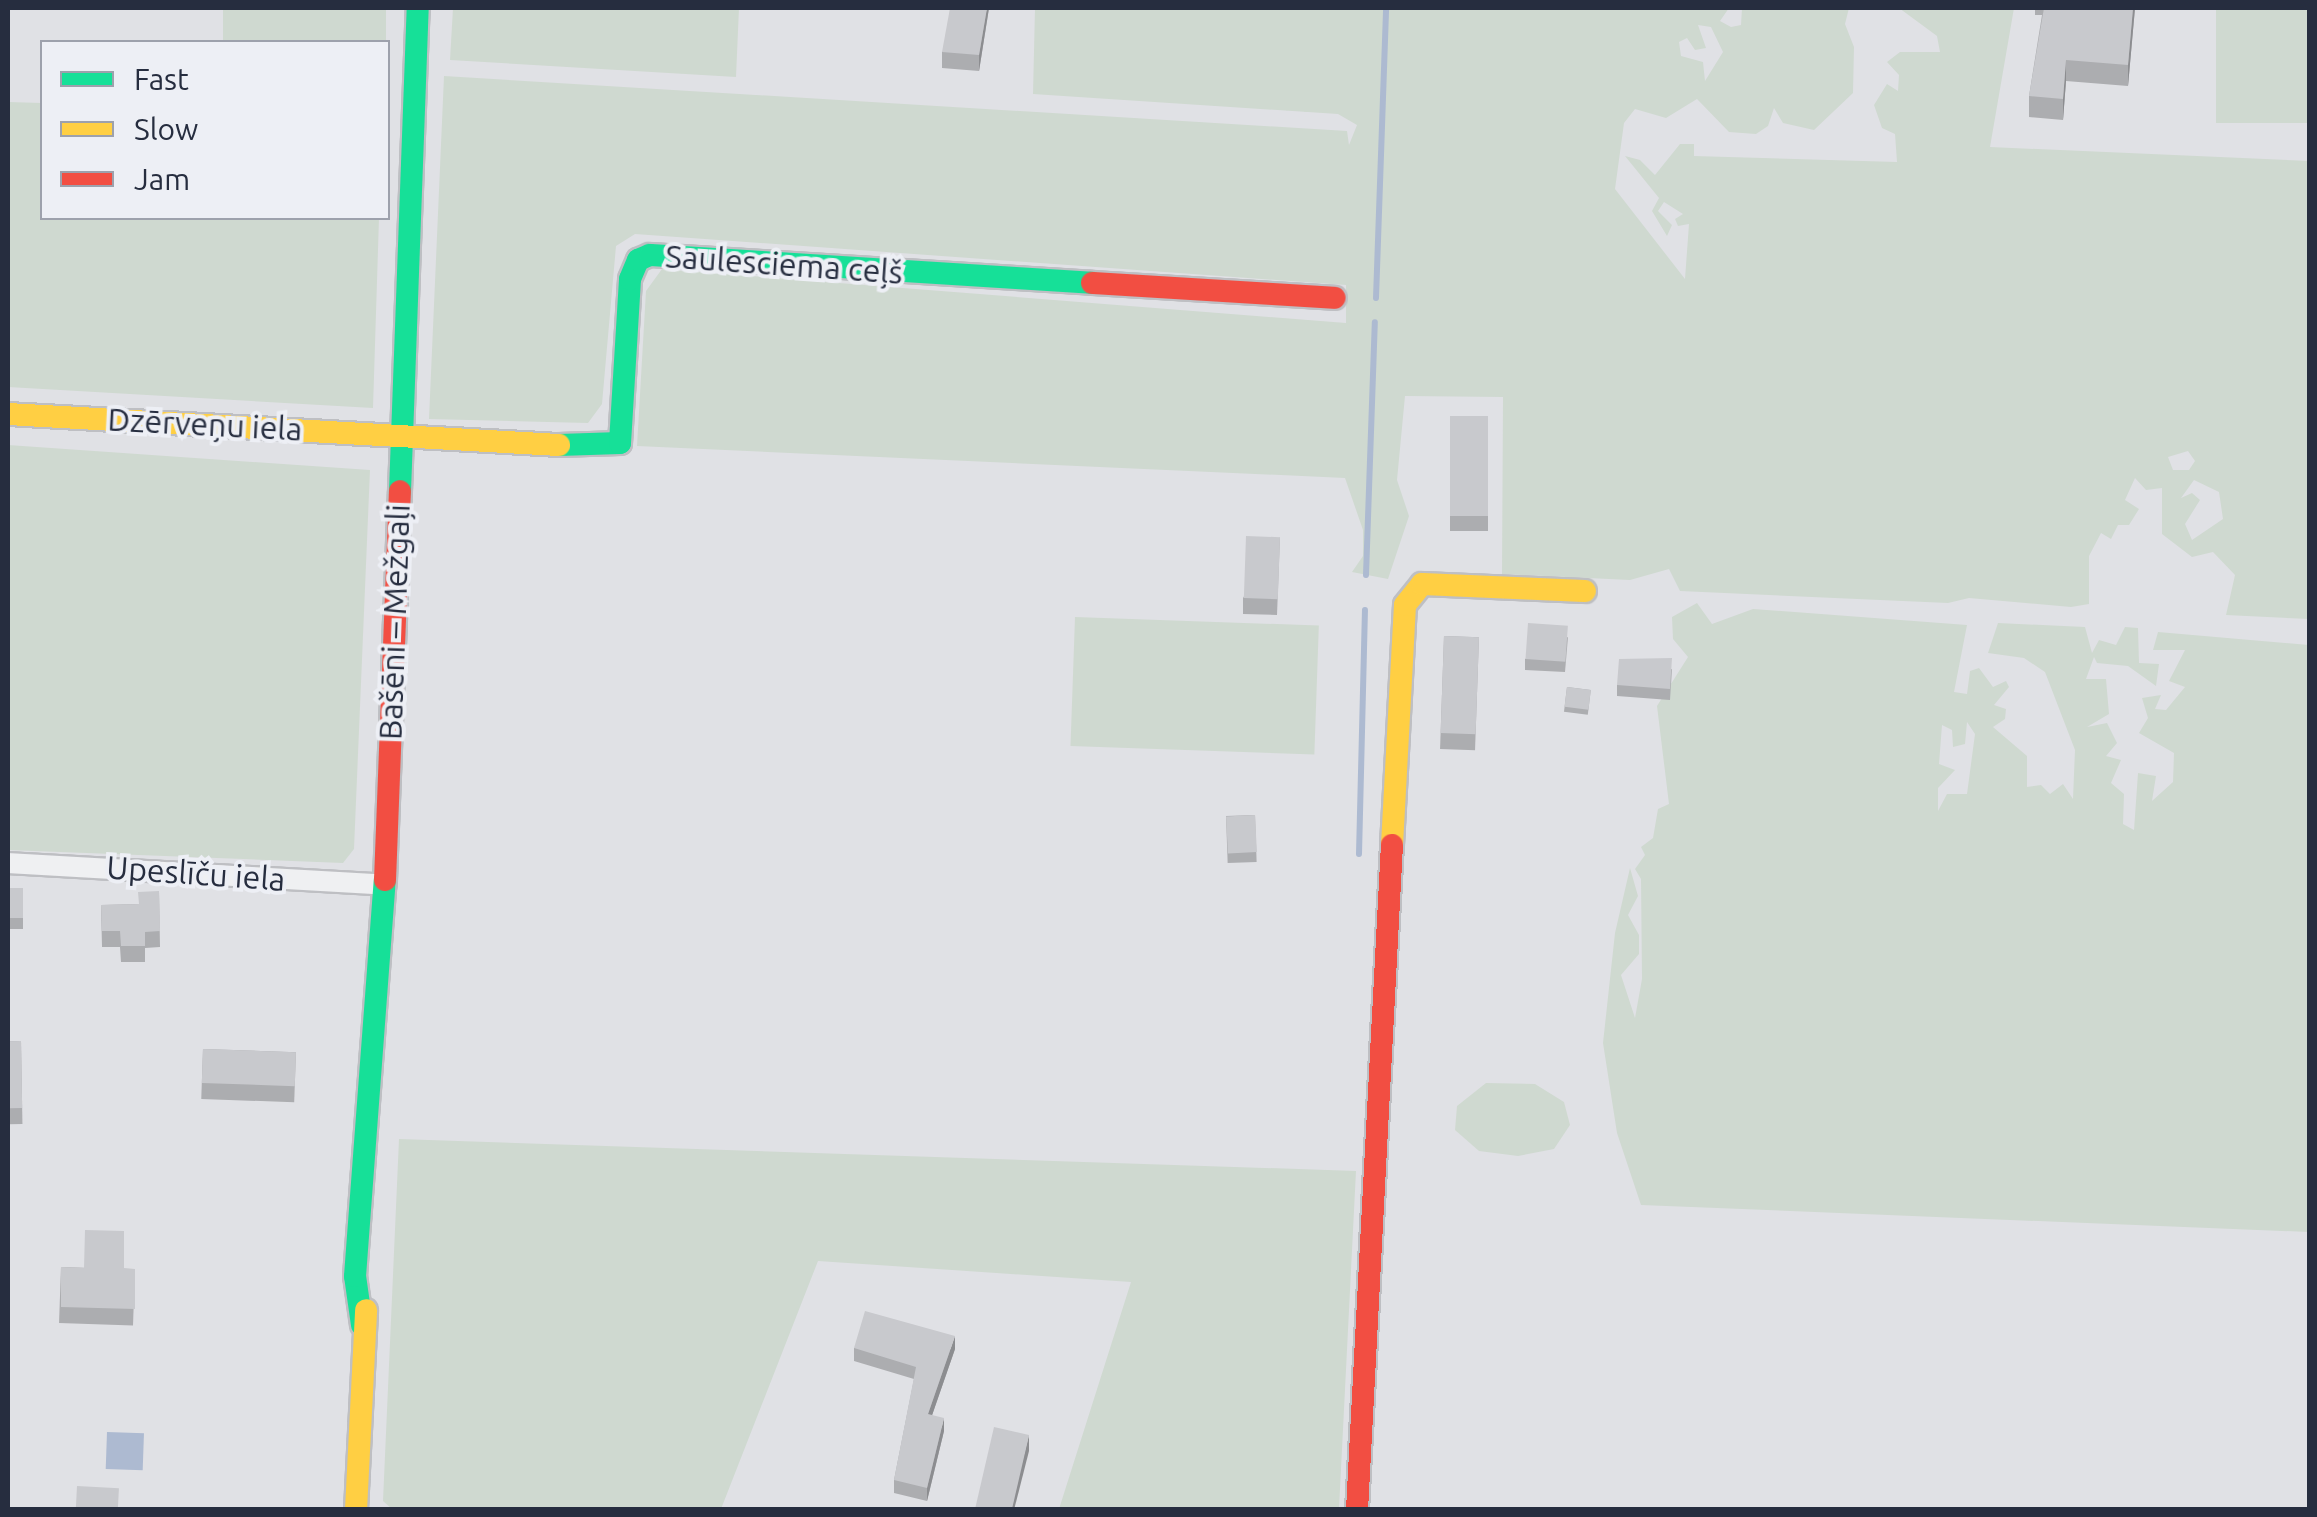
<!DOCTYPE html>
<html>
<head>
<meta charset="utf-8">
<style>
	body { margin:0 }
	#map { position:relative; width:2317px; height:1517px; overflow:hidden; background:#e0e1e5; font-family:Ubuntu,sans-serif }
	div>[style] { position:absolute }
	.green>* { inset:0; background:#cfd9d0; transform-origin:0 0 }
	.water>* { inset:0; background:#adbad1; transform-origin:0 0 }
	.stream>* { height:6px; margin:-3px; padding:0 3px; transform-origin:3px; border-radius:3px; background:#adbad1 }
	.roads { filter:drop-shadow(2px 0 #bebfc3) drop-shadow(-2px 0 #bebfc3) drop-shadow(0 2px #bebfc3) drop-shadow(0 -2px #bebfc3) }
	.street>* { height:20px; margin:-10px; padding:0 10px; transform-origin:10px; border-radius:10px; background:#eff0f2 }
	.fast>* { height:22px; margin:-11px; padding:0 11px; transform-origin:11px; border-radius:11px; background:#16e098 }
	.slow>* { height:22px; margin:-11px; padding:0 11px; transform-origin:11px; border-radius:11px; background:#ffcf43 }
	.jam>* { height:22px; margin:-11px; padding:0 11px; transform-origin:11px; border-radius:11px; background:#f24e42 }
	.wall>* { inset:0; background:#acadb0; transform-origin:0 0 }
	.shaded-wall>* { inset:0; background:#8c8d90 }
	.building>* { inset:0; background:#c8c9cd; transform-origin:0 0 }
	span { translate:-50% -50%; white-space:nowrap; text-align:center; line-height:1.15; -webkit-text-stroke:8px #edeff5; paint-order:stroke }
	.street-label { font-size:32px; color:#262d3f }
	.frame { position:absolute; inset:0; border:10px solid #262d3f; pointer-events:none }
	.legend { position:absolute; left:40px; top:40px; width:350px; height:180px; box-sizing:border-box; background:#edeff5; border:2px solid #9da1ac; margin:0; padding:12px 18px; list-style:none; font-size:30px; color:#262d3f }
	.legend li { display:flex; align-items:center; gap:20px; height:50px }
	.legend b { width:50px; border:2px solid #9da1ac }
</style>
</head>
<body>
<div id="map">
	<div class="green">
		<i style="left:223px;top:8px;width:163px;height:34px"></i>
		<i style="clip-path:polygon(453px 8px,739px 8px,736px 77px,450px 60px)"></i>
		<i style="clip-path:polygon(evenodd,1035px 8px,1729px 8px,1720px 21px,1731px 27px,1741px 25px,1742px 8px,1849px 8px,1845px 24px,1854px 47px,1853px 93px,1814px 130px,1783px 123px,1774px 108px,1768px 126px,1756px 134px,1729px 132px,1697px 99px,1666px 118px,1635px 109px,1624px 123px,1615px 189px,1685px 279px,1689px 224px,1678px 226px,1675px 219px,1683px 214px,1664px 202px,1658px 211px,1672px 225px,1667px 236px,1652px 211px,1659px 198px,1625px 156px,1640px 160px,1655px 175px,1680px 144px,1694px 144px,1694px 156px,1897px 162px,1895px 134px,1882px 128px,1874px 105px,1887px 84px,1898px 91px,1899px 75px,1887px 62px,1900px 52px,1940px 52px,1937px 36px,1899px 8px,2014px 8px,1990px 147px,2309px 161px,2309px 619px,2226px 615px,2235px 575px,2213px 552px,2192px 557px,2162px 534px,2162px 488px,2146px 490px,2135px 478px,2125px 500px,2139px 509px,2129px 525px,2118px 525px,2111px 539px,2101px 533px,2089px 556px,2089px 604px,2071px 607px,1969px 598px,1948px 603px,1680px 591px,1669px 569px,1630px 580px,1502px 574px,1503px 397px,1405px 396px,1397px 480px,1409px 516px,1388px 579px,1352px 572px,1363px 556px,1363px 530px,1345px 478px,637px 446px,646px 291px,662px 269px,1346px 323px,1346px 285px,635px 234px,616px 246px,602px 404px,588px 423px,429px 419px,444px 76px,1347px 131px,1349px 145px,1357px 125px,1338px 114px,1033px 94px,1035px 8px,1698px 25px,1711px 27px,1723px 52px,1705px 81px,1703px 62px,1681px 56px,1679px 42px,1687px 38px,1695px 50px,1706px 48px,1698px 25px,1035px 8px,2188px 451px,2195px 461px,2189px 470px,2173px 470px,2168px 457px,2188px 451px,1035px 8px,2194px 480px,2219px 492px,2223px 519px,2192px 540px,2185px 524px,2200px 500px,2192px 493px,2181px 498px,2194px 480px)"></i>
		<i style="left:2216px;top:8px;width:93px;height:115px"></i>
		<i style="clip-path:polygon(8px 102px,42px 103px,42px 218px,379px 218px,373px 408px,8px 387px)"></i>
		<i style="clip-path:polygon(8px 445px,370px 470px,354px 849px,343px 863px,8px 850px)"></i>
		<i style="clip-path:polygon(evenodd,1697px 603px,1712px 624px,1753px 609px,1967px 625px,1954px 692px,1967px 694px,1970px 671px,1979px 668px,1993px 687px,2006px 681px,2009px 687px,1994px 705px,2006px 709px,2005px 719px,1993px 727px,2027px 756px,2027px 787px,2041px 785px,2050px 794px,2063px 784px,2073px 799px,2075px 750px,2045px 672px,2024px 658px,1988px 653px,1998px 623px,2085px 627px,2092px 653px,2099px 640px,2116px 645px,2125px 627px,2138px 628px,2139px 663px,2159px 664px,2156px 686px,2128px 666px,2097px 663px,2094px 657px,2086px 679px,2106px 679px,2109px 714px,2087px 727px,2107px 723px,2117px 743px,2106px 756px,2121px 760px,2111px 783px,2124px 794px,2123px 824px,2134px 830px,2138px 773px,2156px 776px,2152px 801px,2173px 782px,2174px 753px,2139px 733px,2148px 718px,2142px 698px,2161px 695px,2155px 709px,2166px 710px,2185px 687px,2169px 681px,2185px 650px,2153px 650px,2158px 632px,2309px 645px,2309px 1232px,1641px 1205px,1617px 1133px,1603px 1043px,1615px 933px,1630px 868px,1638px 896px,1628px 915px,1639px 935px,1639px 954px,1621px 975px,1635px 1018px,1642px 979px,1641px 879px,1635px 869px,1645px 855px,1641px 847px,1653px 838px,1658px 809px,1669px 804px,1657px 706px,1688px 657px,1673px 639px,1672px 617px,1697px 603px,1967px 722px,1975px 734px,1967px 794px,1947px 794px,1938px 811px,1938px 788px,1955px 770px,1939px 764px,1942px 725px,1952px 730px,1953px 747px,1965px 744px,1967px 722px)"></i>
		<i style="left:1075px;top:617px;width:244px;height:129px;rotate:2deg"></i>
		<i style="clip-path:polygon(1486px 1083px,1535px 1084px,1564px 1102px,1570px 1125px,1554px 1149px,1518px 1156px,1479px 1151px,1455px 1130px,1457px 1106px)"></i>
		<i style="clip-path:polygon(399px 1139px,1356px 1171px,1339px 1509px,1059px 1509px,1131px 1282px,818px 1261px,721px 1509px,392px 1509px,383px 1501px)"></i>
	</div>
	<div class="water">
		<i style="left:107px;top:1432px;width:37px;height:37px;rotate:2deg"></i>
	</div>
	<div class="stream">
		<i style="left:1376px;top:298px;width:290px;rotate:-88deg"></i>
		<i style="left:1366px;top:575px;width:253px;rotate:-88deg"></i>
		<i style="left:1359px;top:854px;width:244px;rotate:-88.6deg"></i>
	</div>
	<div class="roads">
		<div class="street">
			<i style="left:8px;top:863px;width:378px;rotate:3.3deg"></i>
		</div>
		<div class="fast">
			<i style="left:559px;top:445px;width:61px;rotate:-1.9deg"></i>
			<i style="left:620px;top:443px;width:164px;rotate:-86.5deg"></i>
			<i style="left:630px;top:279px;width:21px;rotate:-67deg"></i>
			<i style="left:638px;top:260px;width:13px;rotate:-23deg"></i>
			<i style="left:650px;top:255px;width:443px;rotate:3.6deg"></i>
			<i style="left:400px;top:491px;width:483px;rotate:-87.9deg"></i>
			<i style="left:362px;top:1325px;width:49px;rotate:-98.1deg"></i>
			<i style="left:355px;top:1276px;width:397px;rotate:-85.7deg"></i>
		</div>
		<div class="slow">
			<i style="left:8px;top:414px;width:552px;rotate:3.22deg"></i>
			<i style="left:1392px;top:845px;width:240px;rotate:-86.9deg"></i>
			<i style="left:1405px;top:605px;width:27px;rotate:-51deg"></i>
			<i style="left:1422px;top:584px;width:163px;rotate:2.5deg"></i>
			<i style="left:356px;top:1510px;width:200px;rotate:-87.1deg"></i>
		</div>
		<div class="jam">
			<i style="left:1092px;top:283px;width:243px;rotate:3.5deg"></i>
			<i style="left:385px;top:880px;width:389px;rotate:-87.8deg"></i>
			<i style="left:1357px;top:1510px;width:666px;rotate:-86.99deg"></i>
		</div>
	</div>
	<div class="wall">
		<i style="clip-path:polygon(989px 8px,979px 71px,942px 68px,942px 52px)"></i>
		<i style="clip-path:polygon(2035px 8px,2135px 8px,2128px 86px,2066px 81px,2063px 120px,2029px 117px,2029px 96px,2042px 15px,2035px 15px)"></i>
		<i style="left:1450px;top:416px;width:38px;height:115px"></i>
		<i style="clip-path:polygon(1280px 537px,1277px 615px,1243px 614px,1243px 598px)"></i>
		<i style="left:1444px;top:636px;width:35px;height:113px;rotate:2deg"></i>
		<i style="clip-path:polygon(1568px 637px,1565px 672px,1525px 670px,1525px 659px)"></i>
		<i style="clip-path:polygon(1672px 669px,1670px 700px,1617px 696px,1617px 685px)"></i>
		<i style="left:1567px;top:687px;width:24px;height:25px;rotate:7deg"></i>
		<i style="left:1255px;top:815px;width:47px;height:29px;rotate:88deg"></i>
		<i style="left:8px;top:888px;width:15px;height:41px"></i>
		<i style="clip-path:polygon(159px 891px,160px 947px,145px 948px,145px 962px,121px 962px,120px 947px,102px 947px,101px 905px,139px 904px)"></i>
		<i style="left:21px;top:1041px;width:83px;height:13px;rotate:89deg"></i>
		<i style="left:203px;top:1049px;width:93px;height:50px;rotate:2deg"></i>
		<i style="left:61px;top:1267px;width:74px;height:56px;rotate:2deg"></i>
		<i style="clip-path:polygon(854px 1348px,955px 1349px,932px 1415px,944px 1431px,927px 1501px,894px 1493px,894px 1480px,914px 1379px,854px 1361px)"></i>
	</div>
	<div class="shaded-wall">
		<i style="clip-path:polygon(987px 8px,989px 8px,979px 71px,979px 55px)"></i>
		<i style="clip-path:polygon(2133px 8px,2135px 8px,2128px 86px,2128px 65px)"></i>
		<i style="clip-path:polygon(2066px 60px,2066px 81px,2063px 120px,2063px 99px)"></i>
		<i style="clip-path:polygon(955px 1336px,955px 1349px,928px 1427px,928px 1414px)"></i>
		<i style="clip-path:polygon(944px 1418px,944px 1431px,927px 1501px,927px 1488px)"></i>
		<i style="clip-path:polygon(1029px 1435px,1029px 1451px,1014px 1510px,1010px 1510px)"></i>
	</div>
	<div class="building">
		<i style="clip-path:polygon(950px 8px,987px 8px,979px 55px,942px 52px)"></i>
		<i style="clip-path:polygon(2044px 8px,2133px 8px,2128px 65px,2066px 60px,2063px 99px,2029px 96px)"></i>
		<i style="left:1450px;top:416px;width:38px;height:100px"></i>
		<i style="left:1246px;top:536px;width:34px;height:62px;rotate:2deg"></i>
		<i style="left:1528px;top:623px;width:40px;height:36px;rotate:4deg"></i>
		<i style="left:1444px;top:636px;width:35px;height:97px;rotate:2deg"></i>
		<i style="clip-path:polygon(1672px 658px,1670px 689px,1617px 685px,1619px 659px)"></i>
		<i style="left:1567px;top:687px;width:24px;height:20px;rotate:7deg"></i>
		<i style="left:1255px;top:815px;width:37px;height:29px;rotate:87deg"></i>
		<i style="left:8px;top:888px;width:15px;height:30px"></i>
		<i style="clip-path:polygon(159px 891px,160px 931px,145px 932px,145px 946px,121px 946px,120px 931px,102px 931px,101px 905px,139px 904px,138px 892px)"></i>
		<i style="left:21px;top:1041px;width:67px;height:13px;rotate:89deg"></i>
		<i style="left:203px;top:1049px;width:93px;height:34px;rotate:2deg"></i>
		<i style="clip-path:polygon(85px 1230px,124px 1231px,124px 1268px,135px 1269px,135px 1309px,61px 1307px,61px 1267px,84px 1268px)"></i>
		<i style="clip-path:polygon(865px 1311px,955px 1336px,928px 1414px,944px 1418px,927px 1488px,894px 1480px,916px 1367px,854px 1348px)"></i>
		<i style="left:994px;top:1427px;width:36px;height:85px;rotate:13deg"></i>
		<i style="left:77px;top:1486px;width:42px;height:24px;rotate:3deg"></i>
	</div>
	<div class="street-label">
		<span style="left:784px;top:264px;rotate:4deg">Saulesciema ceļš</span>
		<span style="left:205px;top:424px;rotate:3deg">Dzērveņu iela</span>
		<span style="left:394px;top:622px;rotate:-88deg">Bašēni – Mežgaļi</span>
		<span style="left:196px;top:873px;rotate:4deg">Upeslīču iela</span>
	</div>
	<div class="frame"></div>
	<ul class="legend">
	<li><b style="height:12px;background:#16e098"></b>Fast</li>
	<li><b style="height:12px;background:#ffcf43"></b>Slow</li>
	<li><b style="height:12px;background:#f24e42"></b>Jam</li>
	</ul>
</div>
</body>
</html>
